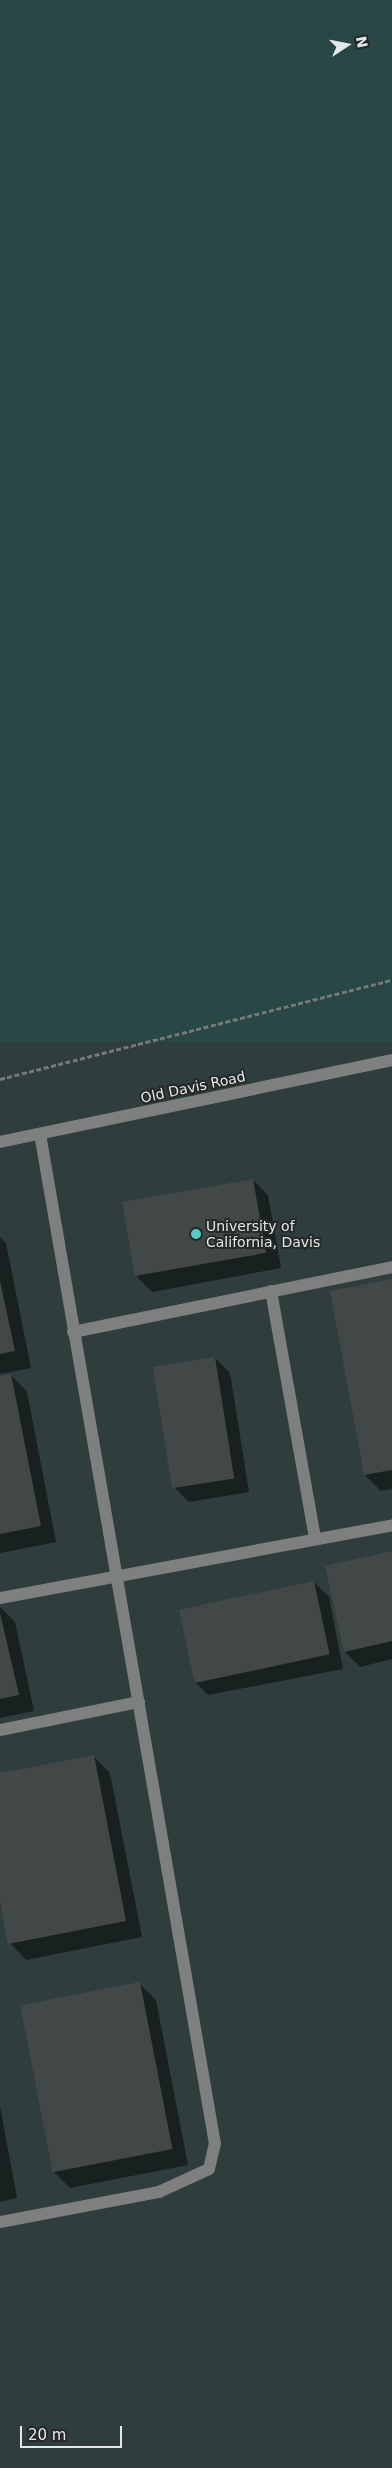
<!DOCTYPE html>
<html>
<head>
<meta charset="utf-8">
<style>
	body { margin:0 }
	#map { position:relative; width:392px; height:2468px; overflow:hidden; background:#2e3333; font-family:"DejaVu Sans",sans-serif }
	div>[style] { position:absolute }
	.built>* { inset:0; background:#2f3d3c; transform-origin:0 0 }
	.green>* { inset:0; background:#284745; transform-origin:0 0 }
	.shadow>* { inset:0; background:#0007 }
	.building>* { inset:0; background:#424848; transform-origin:0 0 }
	.path>* { height:3px; margin-top:-1.5px; transform-origin:0; background:repeating-linear-gradient(90deg,#757979 0 5px,transparent 0 7.5px) }
	.minor>* { height:12px; margin:-6px; padding:0 6px; transform-origin:6px; border-radius:6px; background:#7d807f }
	.dots>* { width:14px; height:14px; translate:-50% -50%; box-sizing:border-box; border:2px solid #242929; border-radius:50% }
	span { translate:-50% -50%; white-space:nowrap; text-align:center; line-height:1.15; -webkit-text-stroke:4px #242929; paint-order:stroke }
	.street-label { font-size:14px; color:#e5e8e8 }
	.poi-label { font-size:14px; color:#e5e8e8 }
	.left { translate:0 -50%; text-align:left }
	.north { position:absolute; left:322px; top:20px; width:50px; height:50px; -webkit-text-stroke:4px #242929; paint-order:stroke; rotate:79deg; font-size:14px; font-weight:700; line-height:20px; text-align:center; color:#e5e8e8 }
	.north::after { content:''; display:block; margin:auto; width:18px; height:22px; background:#e5e8e8; clip-path:polygon(50% 0,100% 100%,50% 72%,0 100%) }
	.scale { position:absolute; left:20px; top:2426px; width:102px; height:22px; box-sizing:border-box; border:2px solid #e5e8e8; border-top:0; padding-left:6px; font-size:15px; line-height:18px; white-space:nowrap; color:#e5e8e8; -webkit-text-stroke:4px #242929; paint-order:stroke }
</style>
</head>
<body>
<div id="map">
	<div class="built">
		<i style="left:0;top:0;width:392px;height:2468px"></i>
	</div>
	<div class="green">
		<i style="left:0;top:0;width:392px;height:1042px"></i>
	</div>
	<div class="shadow">
		<i style="clip-path:polygon(253px 1180px,268px 1195px,281px 1268px,152px 1292px,137px 1277px)"></i>
		<i style="clip-path:polygon(0 1237px,6px 1243px,31px 1368px,0 1374px)"></i>
		<i style="clip-path:polygon(392px 1281px,392px 1489px,381px 1491px,365px 1475px)"></i>
		<i style="clip-path:polygon(215px 1358px,230px 1373px,249px 1492px,189px 1502px,174px 1487px)"></i>
		<i style="clip-path:polygon(11px 1375px,27px 1392px,56px 1542px,0 1553px,0 1377px)"></i>
		<i style="clip-path:polygon(392px 1552px,392px 1659px,360px 1667px,345px 1652px)"></i>
		<i style="clip-path:polygon(314px 1582px,329px 1597px,343px 1669px,208px 1695px,193px 1680px)"></i>
		<i style="clip-path:polygon(0 1607px,15px 1622px,34px 1711px,0 1718px)"></i>
		<i style="clip-path:polygon(94px 1757px,110px 1773px,142px 1937px,26px 1960px,10px 1943px,0 1895px,0 1775px)"></i>
		<i style="clip-path:polygon(139px 1983px,156px 2000px,188px 2165px,70px 2188px,54px 2172px)"></i>
		<i style="clip-path:polygon(0 2106px,17px 2198px,0 2202px)"></i>
	</div>
	<div class="building">
		<i style="left:253px;top:1179px;width:75px;height:133px;rotate:80deg"></i>
		<i style="clip-path:polygon(392px 1279px,392px 1470px,364px 1475px,330px 1291px)"></i>
		<i style="clip-path:polygon(0 1281px,15px 1351px,0 1354px)"></i>
		<i style="left:215px;top:1357px;width:123px;height:63px;rotate:81deg"></i>
		<i style="clip-path:polygon(11px 1374px,41px 1526px,0 1534px,0 1376px)"></i>
		<i style="clip-path:polygon(392px 1551px,392px 1641px,344px 1652px,325px 1566px)"></i>
		<i style="left:314px;top:1581px;width:75px;height:138px;rotate:78deg"></i>
		<i style="clip-path:polygon(0 1613px,19px 1695px,0 1699px)"></i>
		<i style="clip-path:polygon(94px 1755px,126px 1921px,8px 1944px,0 1901px,0 1773px)"></i>
		<i style="left:140px;top:1982px;width:170px;height:122px;rotate:79deg"></i>
	</div>
	<div class="path">
		<i style="left:0;top:1079px;width:404px;rotate:-14.2deg"></i>
	</div>
	<div class="minor">
		<i style="left:0;top:1142px;width:400px;rotate:-11.8deg"></i>
		<i style="left:271px;top:1291px;width:252px;rotate:79.9deg"></i>
		<i style="left:73px;top:1332px;width:326px;rotate:-11.5deg"></i>
		<i style="left:0;top:1598px;width:399px;rotate:-10.5deg"></i>
		<i style="left:0;top:1730px;width:142px;rotate:-11.4deg"></i>
		<i style="left:0;top:2222px;width:162px;rotate:-10.7deg"></i>
		<i style="left:159px;top:2192px;width:55px;rotate:-24.7deg"></i>
		<i style="left:209px;top:2169px;width:26px;rotate:-77deg"></i>
		<i style="left:215px;top:2144px;width:1025px;rotate:-99.83deg"></i>
	</div>
	<div class="dots">
		<i style="left:196px;top:1234px;background:#54cdc7"></i>
	</div>
	<div class="street-label">
		<span style="left:193px;top:1087px;rotate:-12deg">Old Davis Road</span>
	</div>
	<div class="poi-label">
		<span class="left" style="left:206px;top:1234px">University of<br>California, Davis</span>
	</div>
	<div class="north">N</div>
	<div class="scale">20 m</div>
</div>
</body>
</html>
